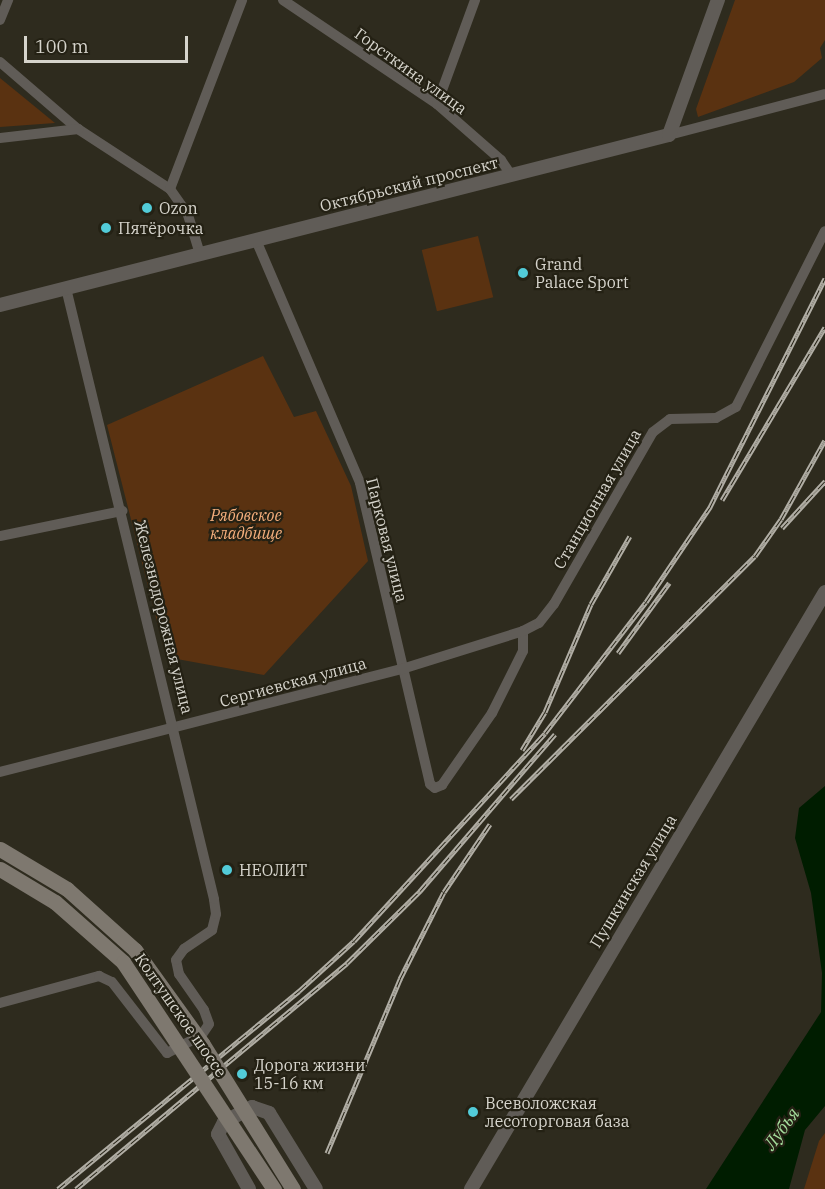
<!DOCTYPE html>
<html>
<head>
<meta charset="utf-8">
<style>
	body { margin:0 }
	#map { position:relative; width:825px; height:1189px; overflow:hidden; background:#2e2b1e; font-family:"IBM Plex Serif",serif }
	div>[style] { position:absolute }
	.green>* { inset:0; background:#5a3211; transform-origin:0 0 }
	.water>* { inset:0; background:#001d00 }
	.minor>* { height:10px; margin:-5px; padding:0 5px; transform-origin:5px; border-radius:5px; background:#605c57 }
	.tertiary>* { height:14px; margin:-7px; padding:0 7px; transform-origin:7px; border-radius:7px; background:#605c57 }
	.rail>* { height:5px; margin-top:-2.5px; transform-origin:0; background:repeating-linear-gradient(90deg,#242114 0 9px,#b1aea5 0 18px); box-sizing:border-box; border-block:2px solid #b1aea5 }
	.secondary-bridge>* { height:15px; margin:-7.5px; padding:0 7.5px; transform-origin:7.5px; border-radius:7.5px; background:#7e786f }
	.dots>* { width:16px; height:16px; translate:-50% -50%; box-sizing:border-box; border:3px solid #242114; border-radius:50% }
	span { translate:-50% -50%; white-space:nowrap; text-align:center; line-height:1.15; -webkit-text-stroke:4.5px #242114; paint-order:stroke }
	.street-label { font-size:16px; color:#d6d4cc }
	.poi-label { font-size:16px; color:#d6d4cc }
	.left { translate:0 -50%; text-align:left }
	.park-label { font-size:16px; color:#f4ae7c; font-style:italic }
	.water-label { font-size:18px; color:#a4dd9c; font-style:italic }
	.scale { position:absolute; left:24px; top:36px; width:164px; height:27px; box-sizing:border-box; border:3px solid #d6d4cc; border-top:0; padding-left:8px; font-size:18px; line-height:21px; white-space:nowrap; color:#d6d4cc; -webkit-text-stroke:4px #242114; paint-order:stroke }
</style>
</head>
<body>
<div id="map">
	<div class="green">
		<i style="clip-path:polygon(735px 0,825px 0,825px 40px,820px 48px,822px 58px,794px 82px,698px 117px,696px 109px)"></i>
		<i style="clip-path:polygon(0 78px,55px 123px,0 127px)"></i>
		<i style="left:478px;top:236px;width:63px;height:58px;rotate:76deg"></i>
		<i style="clip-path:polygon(263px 356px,294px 417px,316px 411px,351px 486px,368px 561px,264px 675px,166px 657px,107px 425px)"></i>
		<i style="clip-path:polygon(825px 1133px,825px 1189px,804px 1189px,819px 1141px)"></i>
	</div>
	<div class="water">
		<i style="clip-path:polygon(825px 786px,825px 1106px,805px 1130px,789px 1189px,706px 1189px,821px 1012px,822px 973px,811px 893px,795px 838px,799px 808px)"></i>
	</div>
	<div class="minor">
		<i style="left:283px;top:0;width:186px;rotate:34deg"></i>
		<i style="left:437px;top:104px;width:85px;rotate:41.2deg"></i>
		<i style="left:501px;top:160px;width:18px;rotate:56deg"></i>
		<i style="left:0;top:20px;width:22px;rotate:-68deg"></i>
		<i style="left:0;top:62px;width:103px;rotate:40.7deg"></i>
		<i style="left:78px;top:129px;width:110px;rotate:33.1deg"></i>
		<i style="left:170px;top:189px;width:32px;rotate:55deg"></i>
		<i style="left:188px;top:215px;width:41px;rotate:72.9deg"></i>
		<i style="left:437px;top:104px;width:111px;rotate:-69.9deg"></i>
		<i style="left:669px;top:135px;width:161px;rotate:-14.7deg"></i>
		<i style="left:0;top:138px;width:79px;rotate:-6.6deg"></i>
		<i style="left:170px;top:189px;width:202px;rotate:-69.1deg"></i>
		<i style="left:256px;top:240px;width:264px;rotate:66.8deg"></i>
		<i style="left:360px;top:483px;width:309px;rotate:76.9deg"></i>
		<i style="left:430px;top:784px;width:6px;rotate:39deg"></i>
		<i style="left:435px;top:788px;width:8px;rotate:-23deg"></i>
		<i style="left:442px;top:785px;width:88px;rotate:-55.2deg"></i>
		<i style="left:492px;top:713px;width:69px;rotate:-63.4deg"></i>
		<i style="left:523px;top:651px;width:20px;rotate:-90deg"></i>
		<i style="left:523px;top:631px;width:18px;rotate:-27deg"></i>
		<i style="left:539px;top:623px;width:24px;rotate:-52deg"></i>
		<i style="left:554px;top:604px;width:198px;rotate:-60.1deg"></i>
		<i style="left:653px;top:432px;width:21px;rotate:-37deg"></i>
		<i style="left:670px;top:419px;width:46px;rotate:-1.2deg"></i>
		<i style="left:716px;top:418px;width:23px;rotate:-29deg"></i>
		<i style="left:736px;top:407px;width:197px;rotate:-63.2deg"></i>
		<i style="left:0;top:536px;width:125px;rotate:-11.6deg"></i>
		<i style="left:0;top:772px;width:415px;rotate:-14.4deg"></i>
		<i style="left:402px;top:669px;width:127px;rotate:-17.4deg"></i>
		<i style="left:0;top:1003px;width:103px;rotate:-15.3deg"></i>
		<i style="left:99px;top:976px;width:14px;rotate:25deg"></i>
		<i style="left:112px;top:982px;width:90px;rotate:52.2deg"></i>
		<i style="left:167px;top:1053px;width:38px;rotate:-27deg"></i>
		<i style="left:201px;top:1036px;width:14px;rotate:-56deg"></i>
		<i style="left:209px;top:1024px;width:15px;rotate:-110deg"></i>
		<i style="left:204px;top:1010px;width:44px;rotate:-124.8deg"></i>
		<i style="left:179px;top:974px;width:14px;rotate:-102deg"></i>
		<i style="left:176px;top:960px;width:14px;rotate:-54deg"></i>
		<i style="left:184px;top:949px;width:34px;rotate:-34deg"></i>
		<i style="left:212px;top:930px;width:16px;rotate:-76deg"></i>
		<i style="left:216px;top:914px;width:15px;rotate:-98deg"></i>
		<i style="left:214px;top:899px;width:629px;rotate:-103.62deg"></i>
	</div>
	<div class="tertiary">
		<i style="left:0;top:305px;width:690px;rotate:-14.26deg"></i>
		<i style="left:669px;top:135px;width:144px;rotate:-70.1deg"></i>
		<i style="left:249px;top:1189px;width:63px;rotate:-119.4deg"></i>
		<i style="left:218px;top:1134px;width:13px;rotate:-63deg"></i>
		<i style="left:224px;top:1122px;width:32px;rotate:-28deg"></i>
		<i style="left:252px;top:1107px;width:18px;rotate:19deg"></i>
		<i style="left:269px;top:1113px;width:89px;rotate:58.3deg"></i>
		<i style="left:471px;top:1189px;width:694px;rotate:-59.33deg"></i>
	</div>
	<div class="rail">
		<i style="left:722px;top:500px;width:201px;rotate:-59.2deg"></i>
		<i style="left:782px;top:528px;width:64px;rotate:-47.5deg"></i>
		<i style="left:618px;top:653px;width:87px;rotate:-53.9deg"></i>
		<i style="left:522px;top:750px;width:44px;rotate:-58.8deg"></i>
		<i style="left:545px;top:712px;width:117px;rotate:-66.9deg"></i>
		<i style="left:591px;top:604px;width:78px;rotate:-60.2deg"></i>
		<i style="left:511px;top:799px;width:344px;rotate:-44.9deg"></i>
		<i style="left:755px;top:556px;width:45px;rotate:-54.9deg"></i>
		<i style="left:781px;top:519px;width:90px;rotate:-60.9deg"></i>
		<i style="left:327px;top:1153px;width:189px;rotate:-67.2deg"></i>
		<i style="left:400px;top:979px;width:97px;rotate:-63.2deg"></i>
		<i style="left:444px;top:892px;width:82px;rotate:-55.9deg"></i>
		<i style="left:58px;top:1189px;width:312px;rotate:-39.4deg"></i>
		<i style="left:299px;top:991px;width:74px;rotate:-42.3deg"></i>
		<i style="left:354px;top:941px;width:282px;rotate:-47.4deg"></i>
		<i style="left:545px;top:733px;width:165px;rotate:-52.4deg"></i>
		<i style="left:646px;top:602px;width:115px;rotate:-56deg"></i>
		<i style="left:710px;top:507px;width:256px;rotate:-63.3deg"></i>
		<i style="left:76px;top:1189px;width:353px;rotate:-39.8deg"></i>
		<i style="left:347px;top:963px;width:103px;rotate:-44.6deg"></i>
		<i style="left:420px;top:891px;width:207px;rotate:-49.3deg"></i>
	</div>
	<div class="secondary-bridge">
		<i style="left:0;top:849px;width:78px;rotate:30.8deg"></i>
		<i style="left:67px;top:889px;width:91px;rotate:41.9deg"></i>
		<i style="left:135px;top:950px;width:115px;rotate:54.2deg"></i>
		<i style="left:202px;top:1043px;width:172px;rotate:58.1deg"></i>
		<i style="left:0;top:869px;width:64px;rotate:31deg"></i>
		<i style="left:55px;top:902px;width:91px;rotate:41.4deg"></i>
		<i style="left:123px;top:962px;width:273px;rotate:56.4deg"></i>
	</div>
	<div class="dots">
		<i style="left:147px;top:208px;background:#52cbd8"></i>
		<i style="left:106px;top:228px;background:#52cbd8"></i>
		<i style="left:523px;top:273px;background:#52cbd8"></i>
		<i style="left:227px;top:870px;background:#52cbd8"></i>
		<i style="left:242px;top:1074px;background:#52cbd8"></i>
		<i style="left:473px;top:1112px;background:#52cbd8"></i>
	</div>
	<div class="street-label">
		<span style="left:411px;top:71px;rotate:36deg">Горсткина улица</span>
		<span style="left:409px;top:184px;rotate:-14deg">Октябрьский проспект</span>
		<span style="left:597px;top:499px;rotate:-60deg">Станционная улица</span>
		<span style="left:387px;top:540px;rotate:76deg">Парковая улица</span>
		<span style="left:164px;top:617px;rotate:76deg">Железнодорожная улица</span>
		<span style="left:293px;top:682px;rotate:-15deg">Сергиевская улица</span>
		<span style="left:633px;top:881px;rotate:-59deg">Пушкинская улица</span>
		<span style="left:181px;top:1015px;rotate:55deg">Колтушское шоссе</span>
	</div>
	<div class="poi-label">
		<span class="left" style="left:159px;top:208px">Ozon</span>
		<span class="left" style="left:118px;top:228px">Пятёрочка</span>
		<span class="left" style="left:535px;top:273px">Grand<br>Palace Sport</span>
		<span class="left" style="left:239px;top:870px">НЕОЛИТ</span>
		<span class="left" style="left:254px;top:1074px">Дорога жизни<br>15-16 км</span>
		<span class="left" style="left:485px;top:1112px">Всеволожская<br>лесоторговая база</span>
	</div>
	<div class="park-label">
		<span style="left:246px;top:524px">Рябовское<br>кладбище</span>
	</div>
	<div class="water-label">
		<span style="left:782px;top:1129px;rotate:-54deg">Лубья</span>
	</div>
	<div class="scale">100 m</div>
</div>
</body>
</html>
